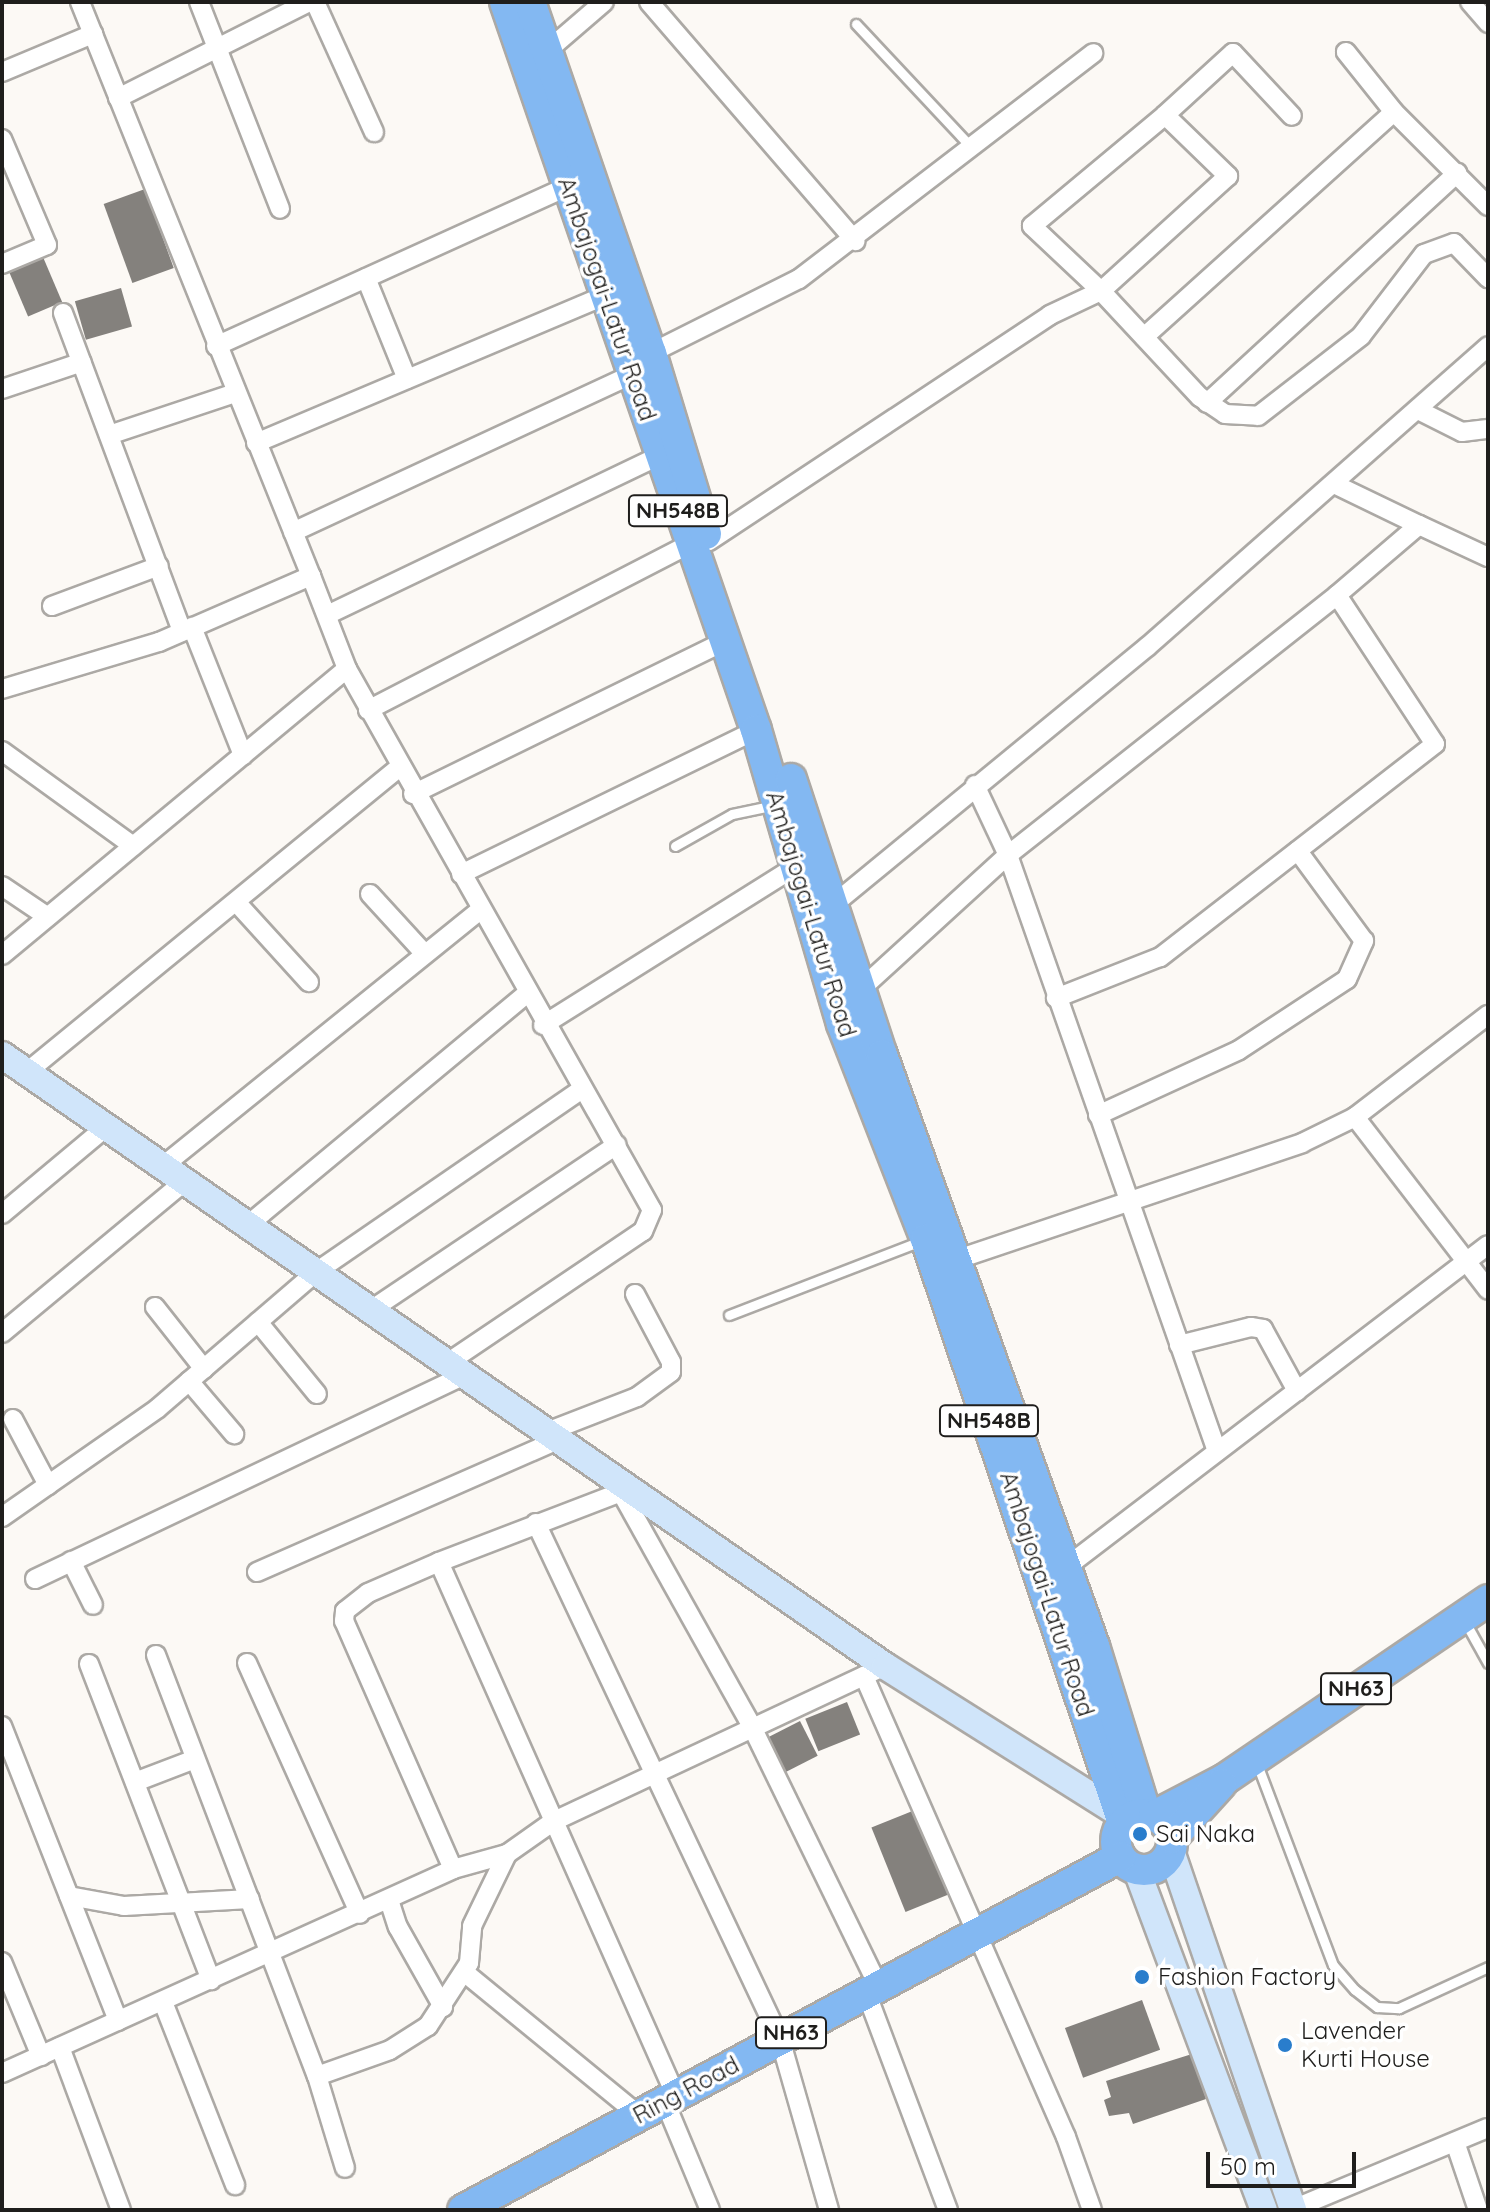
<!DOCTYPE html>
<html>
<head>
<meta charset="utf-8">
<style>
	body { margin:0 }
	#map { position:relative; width:1490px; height:2212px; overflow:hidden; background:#fcf9f5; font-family:Quicksand,sans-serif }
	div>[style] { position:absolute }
	.building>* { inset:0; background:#84817d; transform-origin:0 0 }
	.roads { filter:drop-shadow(2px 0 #aca9a5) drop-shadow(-2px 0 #aca9a5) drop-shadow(0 2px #aca9a5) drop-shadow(0 -2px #aca9a5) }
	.service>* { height:9px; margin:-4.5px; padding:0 4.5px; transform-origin:4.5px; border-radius:4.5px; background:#fff }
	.minor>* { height:18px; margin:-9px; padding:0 9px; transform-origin:9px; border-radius:9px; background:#fff }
	.secondary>* { height:26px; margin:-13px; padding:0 13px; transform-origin:13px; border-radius:13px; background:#d0e5fa }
	.trunk>* { height:30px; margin:-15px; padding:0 15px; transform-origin:15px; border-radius:15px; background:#83b8f2 }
	.trunk>.ring { margin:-15px; padding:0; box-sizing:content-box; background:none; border:30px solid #83b8f2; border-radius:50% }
	.dots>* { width:22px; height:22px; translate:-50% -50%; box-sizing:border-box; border:4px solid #fff; border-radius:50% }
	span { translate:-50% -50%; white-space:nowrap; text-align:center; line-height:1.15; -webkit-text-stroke:7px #fff; paint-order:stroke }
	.shield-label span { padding:2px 6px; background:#fff; border:2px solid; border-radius:6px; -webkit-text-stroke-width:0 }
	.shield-label { font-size:22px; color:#1f1e1c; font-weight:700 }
	.street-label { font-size:24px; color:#1f1e1c }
	.poi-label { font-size:24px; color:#1f1e1c }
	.left { translate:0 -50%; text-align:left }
	.frame { position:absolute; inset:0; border:4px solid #1f1e1c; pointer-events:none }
	.scale { position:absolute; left:1206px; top:2152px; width:150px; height:36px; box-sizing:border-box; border:4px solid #1f1e1c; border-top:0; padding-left:10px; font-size:24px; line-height:28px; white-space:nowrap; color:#1f1e1c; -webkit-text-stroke:6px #fff; paint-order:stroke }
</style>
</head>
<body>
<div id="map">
	<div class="building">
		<i style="left:145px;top:189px;width:84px;height:44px;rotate:70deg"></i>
		<i style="left:43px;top:257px;width:49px;height:37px;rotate:67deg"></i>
		<i style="left:121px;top:288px;width:40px;height:48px;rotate:74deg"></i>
		<i style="left:847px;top:1702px;width:35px;height:45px;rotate:68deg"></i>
		<i style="left:800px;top:1721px;width:39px;height:38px;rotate:63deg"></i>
		<i style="left:915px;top:1810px;width:91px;height:47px;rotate:68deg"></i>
		<i style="left:1142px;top:2000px;width:53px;height:82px;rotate:70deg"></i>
		<i style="clip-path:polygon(1192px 2054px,1206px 2099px,1133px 2124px,1129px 2113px,1109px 2116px,1104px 2100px,1111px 2097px,1106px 2081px)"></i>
	</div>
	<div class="roads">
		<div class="service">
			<i style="left:856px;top:24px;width:170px;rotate:46.9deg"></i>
			<i style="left:675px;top:846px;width:65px;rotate:-29.3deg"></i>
			<i style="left:732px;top:814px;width:44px;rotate:-11.8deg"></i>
			<i style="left:729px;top:1315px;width:208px;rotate:-21.1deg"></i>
			<i style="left:1464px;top:1620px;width:49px;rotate:60.8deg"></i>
			<i style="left:1257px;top:1764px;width:215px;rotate:69.3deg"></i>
			<i style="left:1333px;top:1965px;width:33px;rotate:49deg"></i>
			<i style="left:1355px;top:1990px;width:28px;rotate:38deg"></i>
			<i style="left:1377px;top:2007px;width:22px;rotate:3deg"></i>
			<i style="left:1399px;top:2008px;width:98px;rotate:-24.7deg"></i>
		</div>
		<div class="minor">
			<i style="left:80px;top:2px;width:619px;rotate:68.08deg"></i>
			<i style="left:199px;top:2px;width:222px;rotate:68.6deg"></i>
			<i style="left:315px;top:2px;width:143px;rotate:65.6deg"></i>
			<i style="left:649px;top:2px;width:316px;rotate:49.2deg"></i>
			<i style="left:1470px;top:2px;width:28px;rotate:49deg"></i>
			<i style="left:547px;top:51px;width:75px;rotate:-40.7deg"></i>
			<i style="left:2px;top:72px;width:99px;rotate:-22.7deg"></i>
			<i style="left:118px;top:98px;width:214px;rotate:-26.7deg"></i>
			<i style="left:1394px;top:112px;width:133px;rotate:45deg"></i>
			<i style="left:1165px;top:115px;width:92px;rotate:-42.4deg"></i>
			<i style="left:1233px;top:53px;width:86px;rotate:46.9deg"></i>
			<i style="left:2px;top:139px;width:115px;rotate:67deg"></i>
			<i style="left:47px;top:245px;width:49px;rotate:157.1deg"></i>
			<i style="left:366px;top:278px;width:109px;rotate:67.9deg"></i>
			<i style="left:63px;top:313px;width:340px;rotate:69.5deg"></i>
			<i style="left:1144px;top:337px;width:336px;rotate:-42deg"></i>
			<i style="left:1394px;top:112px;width:77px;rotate:-128.7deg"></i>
			<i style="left:216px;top:346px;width:388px;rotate:-24.4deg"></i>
			<i style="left:651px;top:353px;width:165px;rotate:-26.6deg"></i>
			<i style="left:799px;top:279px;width:371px;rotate:-37.5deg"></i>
			<i style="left:2px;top:389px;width:84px;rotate:-18.6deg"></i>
			<i style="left:1207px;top:403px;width:340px;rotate:-42.6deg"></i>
			<i style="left:1418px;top:410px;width:49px;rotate:26.6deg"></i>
			<i style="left:1462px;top:432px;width:26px;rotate:-7deg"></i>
			<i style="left:109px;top:435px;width:133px;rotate:-18.4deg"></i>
			<i style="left:256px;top:443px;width:382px;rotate:-22.9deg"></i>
			<i style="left:1334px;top:484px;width:94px;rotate:25.8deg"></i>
			<i style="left:293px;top:532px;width:376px;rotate:-24.9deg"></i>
			<i style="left:709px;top:541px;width:409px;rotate:-33.5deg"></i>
			<i style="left:1050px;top:315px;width:56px;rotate:-25.2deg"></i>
			<i style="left:1101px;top:291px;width:95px;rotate:-136.7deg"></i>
			<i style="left:1032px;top:226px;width:173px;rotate:-39.8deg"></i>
			<i style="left:1165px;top:115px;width:88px;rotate:44.1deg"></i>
			<i style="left:1228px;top:176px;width:171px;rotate:137.8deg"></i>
			<i style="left:1101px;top:291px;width:145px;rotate:47deg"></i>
			<i style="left:1200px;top:397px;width:30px;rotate:34deg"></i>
			<i style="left:1225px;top:414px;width:33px;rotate:3deg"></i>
			<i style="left:1258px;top:416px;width:130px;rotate:-37.8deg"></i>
			<i style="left:1361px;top:336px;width:103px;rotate:-52.5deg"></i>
			<i style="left:1424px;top:254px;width:32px;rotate:-20deg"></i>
			<i style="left:1454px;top:243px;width:49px;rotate:45.8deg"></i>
			<i style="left:1337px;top:595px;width:108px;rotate:-40.5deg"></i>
			<i style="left:1419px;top:525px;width:76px;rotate:24.9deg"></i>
			<i style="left:52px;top:606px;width:114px;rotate:-20.5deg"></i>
			<i style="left:327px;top:615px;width:368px;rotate:-25.6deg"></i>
			<i style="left:192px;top:627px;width:138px;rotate:68.3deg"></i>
			<i style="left:2px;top:689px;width:164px;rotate:-16.7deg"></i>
			<i style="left:159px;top:642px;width:166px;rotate:-23.5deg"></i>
			<i style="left:311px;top:576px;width:100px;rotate:68.8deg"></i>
			<i style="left:368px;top:710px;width:362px;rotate:-27.3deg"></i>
			<i style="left:2px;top:751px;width:162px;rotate:35.9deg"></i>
			<i style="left:975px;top:785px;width:77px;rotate:64.8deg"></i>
			<i style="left:1008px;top:855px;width:632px;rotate:70.68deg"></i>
			<i style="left:413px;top:794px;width:347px;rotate:-26.1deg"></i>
			<i style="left:461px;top:874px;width:328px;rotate:-26deg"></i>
			<i style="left:2px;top:886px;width:55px;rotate:34deg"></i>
			<i style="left:370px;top:894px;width:81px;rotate:47.5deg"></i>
			<i style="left:237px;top:903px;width:107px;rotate:47.7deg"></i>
			<i style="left:834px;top:904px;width:405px;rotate:-39.4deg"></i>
			<i style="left:1147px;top:647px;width:455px;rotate:-41.4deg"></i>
			<i style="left:2px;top:955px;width:448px;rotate:-39.7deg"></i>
			<i style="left:347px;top:669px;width:621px;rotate:60.59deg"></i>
			<i style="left:652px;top:1210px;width:23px;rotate:113deg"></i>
			<i style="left:643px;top:1231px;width:236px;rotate:146deg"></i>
			<i style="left:852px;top:992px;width:9px;rotate:-18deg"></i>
			<i style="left:861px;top:989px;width:199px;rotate:-42.4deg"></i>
			<i style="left:1008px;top:855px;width:419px;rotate:-38.3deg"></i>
			<i style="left:1337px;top:595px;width:178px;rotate:56.7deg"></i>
			<i style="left:1435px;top:744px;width:348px;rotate:142.2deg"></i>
			<i style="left:1160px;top:957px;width:112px;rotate:158.5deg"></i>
			<i style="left:543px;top:1025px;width:299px;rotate:-32.1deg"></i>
			<i style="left:27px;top:1072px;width:480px;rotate:-39.3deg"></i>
			<i style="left:1098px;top:1115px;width:155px;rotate:-24.7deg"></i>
			<i style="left:1239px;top:1050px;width:129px;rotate:-33.3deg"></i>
			<i style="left:1347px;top:979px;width:42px;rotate:-65.9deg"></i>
			<i style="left:1364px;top:941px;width:112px;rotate:-126.3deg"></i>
			<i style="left:1355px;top:1117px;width:218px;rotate:52.4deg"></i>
			<i style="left:163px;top:1166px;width:406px;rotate:-38.9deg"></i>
			<i style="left:2px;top:1214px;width:136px;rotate:-39.9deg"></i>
			<i style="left:248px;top:1225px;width:361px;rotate:-39.7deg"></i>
			<i style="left:958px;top:1259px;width:363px;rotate:-18.6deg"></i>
			<i style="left:1302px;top:1143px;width:59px;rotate:-26.1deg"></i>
			<i style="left:1355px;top:1117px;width:168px;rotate:-37.5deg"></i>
			<i style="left:155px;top:1307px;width:79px;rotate:51.7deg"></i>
			<i style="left:371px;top:1310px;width:296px;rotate:-33.9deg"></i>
			<i style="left:258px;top:1322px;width:93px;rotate:50.7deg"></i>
			<i style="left:2px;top:1333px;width:238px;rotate:-39.7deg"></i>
			<i style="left:1179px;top:1345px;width:74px;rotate:-14deg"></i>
			<i style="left:1251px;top:1327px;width:12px;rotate:9deg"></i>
			<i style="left:1263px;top:1329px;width:71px;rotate:61.3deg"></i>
			<i style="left:189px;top:1381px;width:70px;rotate:49.7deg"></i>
			<i style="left:13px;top:1419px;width:75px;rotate:62.1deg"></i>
			<i style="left:547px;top:1432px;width:97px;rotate:-21.3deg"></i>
			<i style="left:637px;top:1397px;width:42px;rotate:-36.3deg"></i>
			<i style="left:671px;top:1372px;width:10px;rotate:-90deg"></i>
			<i style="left:671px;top:1362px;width:77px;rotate:-117.9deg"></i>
			<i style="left:617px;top:1485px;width:277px;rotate:60.8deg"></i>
			<i style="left:752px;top:1727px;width:287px;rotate:64deg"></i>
			<i style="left:2px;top:1517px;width:190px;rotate:-34.9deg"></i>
			<i style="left:158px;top:1408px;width:208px;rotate:-40.7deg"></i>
			<i style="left:316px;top:1272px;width:323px;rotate:-34.5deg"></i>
			<i style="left:536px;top:1523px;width:571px;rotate:64.69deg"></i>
			<i style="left:780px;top:2039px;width:178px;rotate:74deg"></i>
			<i style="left:71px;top:1561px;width:49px;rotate:63.4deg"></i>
			<i style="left:439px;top:1562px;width:584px;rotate:66.07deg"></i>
			<i style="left:1061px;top:1571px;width:537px;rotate:-37.36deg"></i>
			<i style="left:257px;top:1572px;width:329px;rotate:-23.7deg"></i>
			<i style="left:35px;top:1579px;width:476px;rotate:-25.4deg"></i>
			<i style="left:156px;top:1655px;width:451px;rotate:69.1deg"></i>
			<i style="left:317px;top:2076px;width:96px;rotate:73.1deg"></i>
			<i style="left:247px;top:1663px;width:275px;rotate:65.8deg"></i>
			<i style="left:89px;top:1664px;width:339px;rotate:68.9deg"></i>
			<i style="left:864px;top:1676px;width:503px;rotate:66.34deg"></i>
			<i style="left:1066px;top:2137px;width:77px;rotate:70.4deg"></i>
			<i style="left:2px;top:1726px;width:317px;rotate:68.5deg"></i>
			<i style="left:135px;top:1782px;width:64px;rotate:-21deg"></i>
			<i style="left:453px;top:1869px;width:271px;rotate:-113.7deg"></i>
			<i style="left:344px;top:1621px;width:10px;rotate:-84deg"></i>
			<i style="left:345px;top:1611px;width:29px;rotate:-38deg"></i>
			<i style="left:368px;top:1593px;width:77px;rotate:-23.6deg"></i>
			<i style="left:439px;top:1562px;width:195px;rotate:-21deg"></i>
			<i style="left:69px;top:1896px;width:56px;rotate:10.3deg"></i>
			<i style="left:124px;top:1906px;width:126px;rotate:-3.2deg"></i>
			<i style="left:389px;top:1900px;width:28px;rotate:72deg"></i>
			<i style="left:398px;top:1927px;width:92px;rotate:60.6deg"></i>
			<i style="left:2px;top:1962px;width:102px;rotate:67.5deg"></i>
			<i style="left:464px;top:1972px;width:226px;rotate:39.3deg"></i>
			<i style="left:866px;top:1992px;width:233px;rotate:69.4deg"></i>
			<i style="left:163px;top:2002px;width:197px;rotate:68.5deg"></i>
			<i style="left:60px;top:2047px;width:174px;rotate:69.5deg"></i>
			<i style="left:2px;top:2073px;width:495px;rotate:-24.3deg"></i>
			<i style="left:453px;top:1869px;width:56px;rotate:-15.5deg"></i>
			<i style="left:507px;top:1854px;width:57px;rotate:-35.1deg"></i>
			<i style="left:554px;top:1821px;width:365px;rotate:-25.1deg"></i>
			<i style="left:317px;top:2076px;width:77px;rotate:-19.6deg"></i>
			<i style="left:390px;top:2050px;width:45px;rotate:-32.3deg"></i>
			<i style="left:428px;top:2026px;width:75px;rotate:-56.9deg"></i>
			<i style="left:469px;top:1963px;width:37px;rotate:-85deg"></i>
			<i style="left:472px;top:1926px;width:80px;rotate:-64.1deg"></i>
			<i style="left:665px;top:2102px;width:117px;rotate:67.4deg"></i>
			<i style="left:1455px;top:2142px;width:72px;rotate:71.3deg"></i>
			<i style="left:1293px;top:2209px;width:211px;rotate:-22.6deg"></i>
		</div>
		<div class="secondary">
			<i style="left:2px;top:1055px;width:1074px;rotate:34.68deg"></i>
			<i style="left:885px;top:1666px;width:275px;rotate:32.2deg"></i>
			<i style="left:1171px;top:1851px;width:379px;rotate:71.2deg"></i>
			<i style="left:1136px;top:1868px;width:365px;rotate:69.5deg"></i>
		</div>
		<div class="trunk">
			<i style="left:505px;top:2px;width:770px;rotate:70.98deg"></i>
			<i style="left:756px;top:730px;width:306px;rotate:73.7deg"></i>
			<i style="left:842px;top:1024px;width:231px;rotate:68.7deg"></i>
			<i style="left:926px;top:1239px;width:616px;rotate:71.36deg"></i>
			<i style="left:530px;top:2px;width:371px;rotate:71deg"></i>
			<i style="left:651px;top:353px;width:189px;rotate:73.1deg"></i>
			<i style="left:791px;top:779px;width:291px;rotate:71.8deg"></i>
			<i style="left:882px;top:1055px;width:628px;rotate:70.27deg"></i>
			<i style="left:1094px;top:1646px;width:176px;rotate:72.8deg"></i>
			<i class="ring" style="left:1116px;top:1814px;width:26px;height:26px"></i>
			<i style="left:1154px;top:1816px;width:80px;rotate:-27.5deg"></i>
			<i style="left:1225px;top:1779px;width:318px;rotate:-34.2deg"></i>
			<i style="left:1172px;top:1838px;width:73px;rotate:-47.8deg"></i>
			<i style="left:463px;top:2210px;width:746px;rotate:-28.25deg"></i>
		</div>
	</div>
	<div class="dots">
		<i style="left:1140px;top:1834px;background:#297dcc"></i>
		<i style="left:1142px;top:1977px;background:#297dcc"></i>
		<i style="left:1285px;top:2045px;background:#297dcc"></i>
	</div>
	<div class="shield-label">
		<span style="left:678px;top:511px">NH548B</span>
		<span style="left:989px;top:1421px">NH548B</span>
		<span style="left:1356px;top:1689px">NH63</span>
		<span style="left:791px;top:2033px">NH63</span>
	</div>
	<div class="street-label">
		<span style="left:607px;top:299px;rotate:71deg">Ambajogai-Latur Road</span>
		<span style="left:811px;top:914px;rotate:73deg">Ambajogai-Latur Road</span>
		<span style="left:1047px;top:1594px;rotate:72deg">Ambajogai-Latur Road</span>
		<span style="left:686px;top:2090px;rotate:-28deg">Ring Road</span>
	</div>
	<div class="poi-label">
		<span class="left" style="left:1156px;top:1834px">Sai Naka</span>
		<span class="left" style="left:1158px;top:1977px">Fashion Factory</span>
		<span class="left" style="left:1301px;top:2045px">Lavender<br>Kurti House</span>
	</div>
	<div class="frame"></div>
	<div class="scale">50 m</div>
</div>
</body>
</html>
